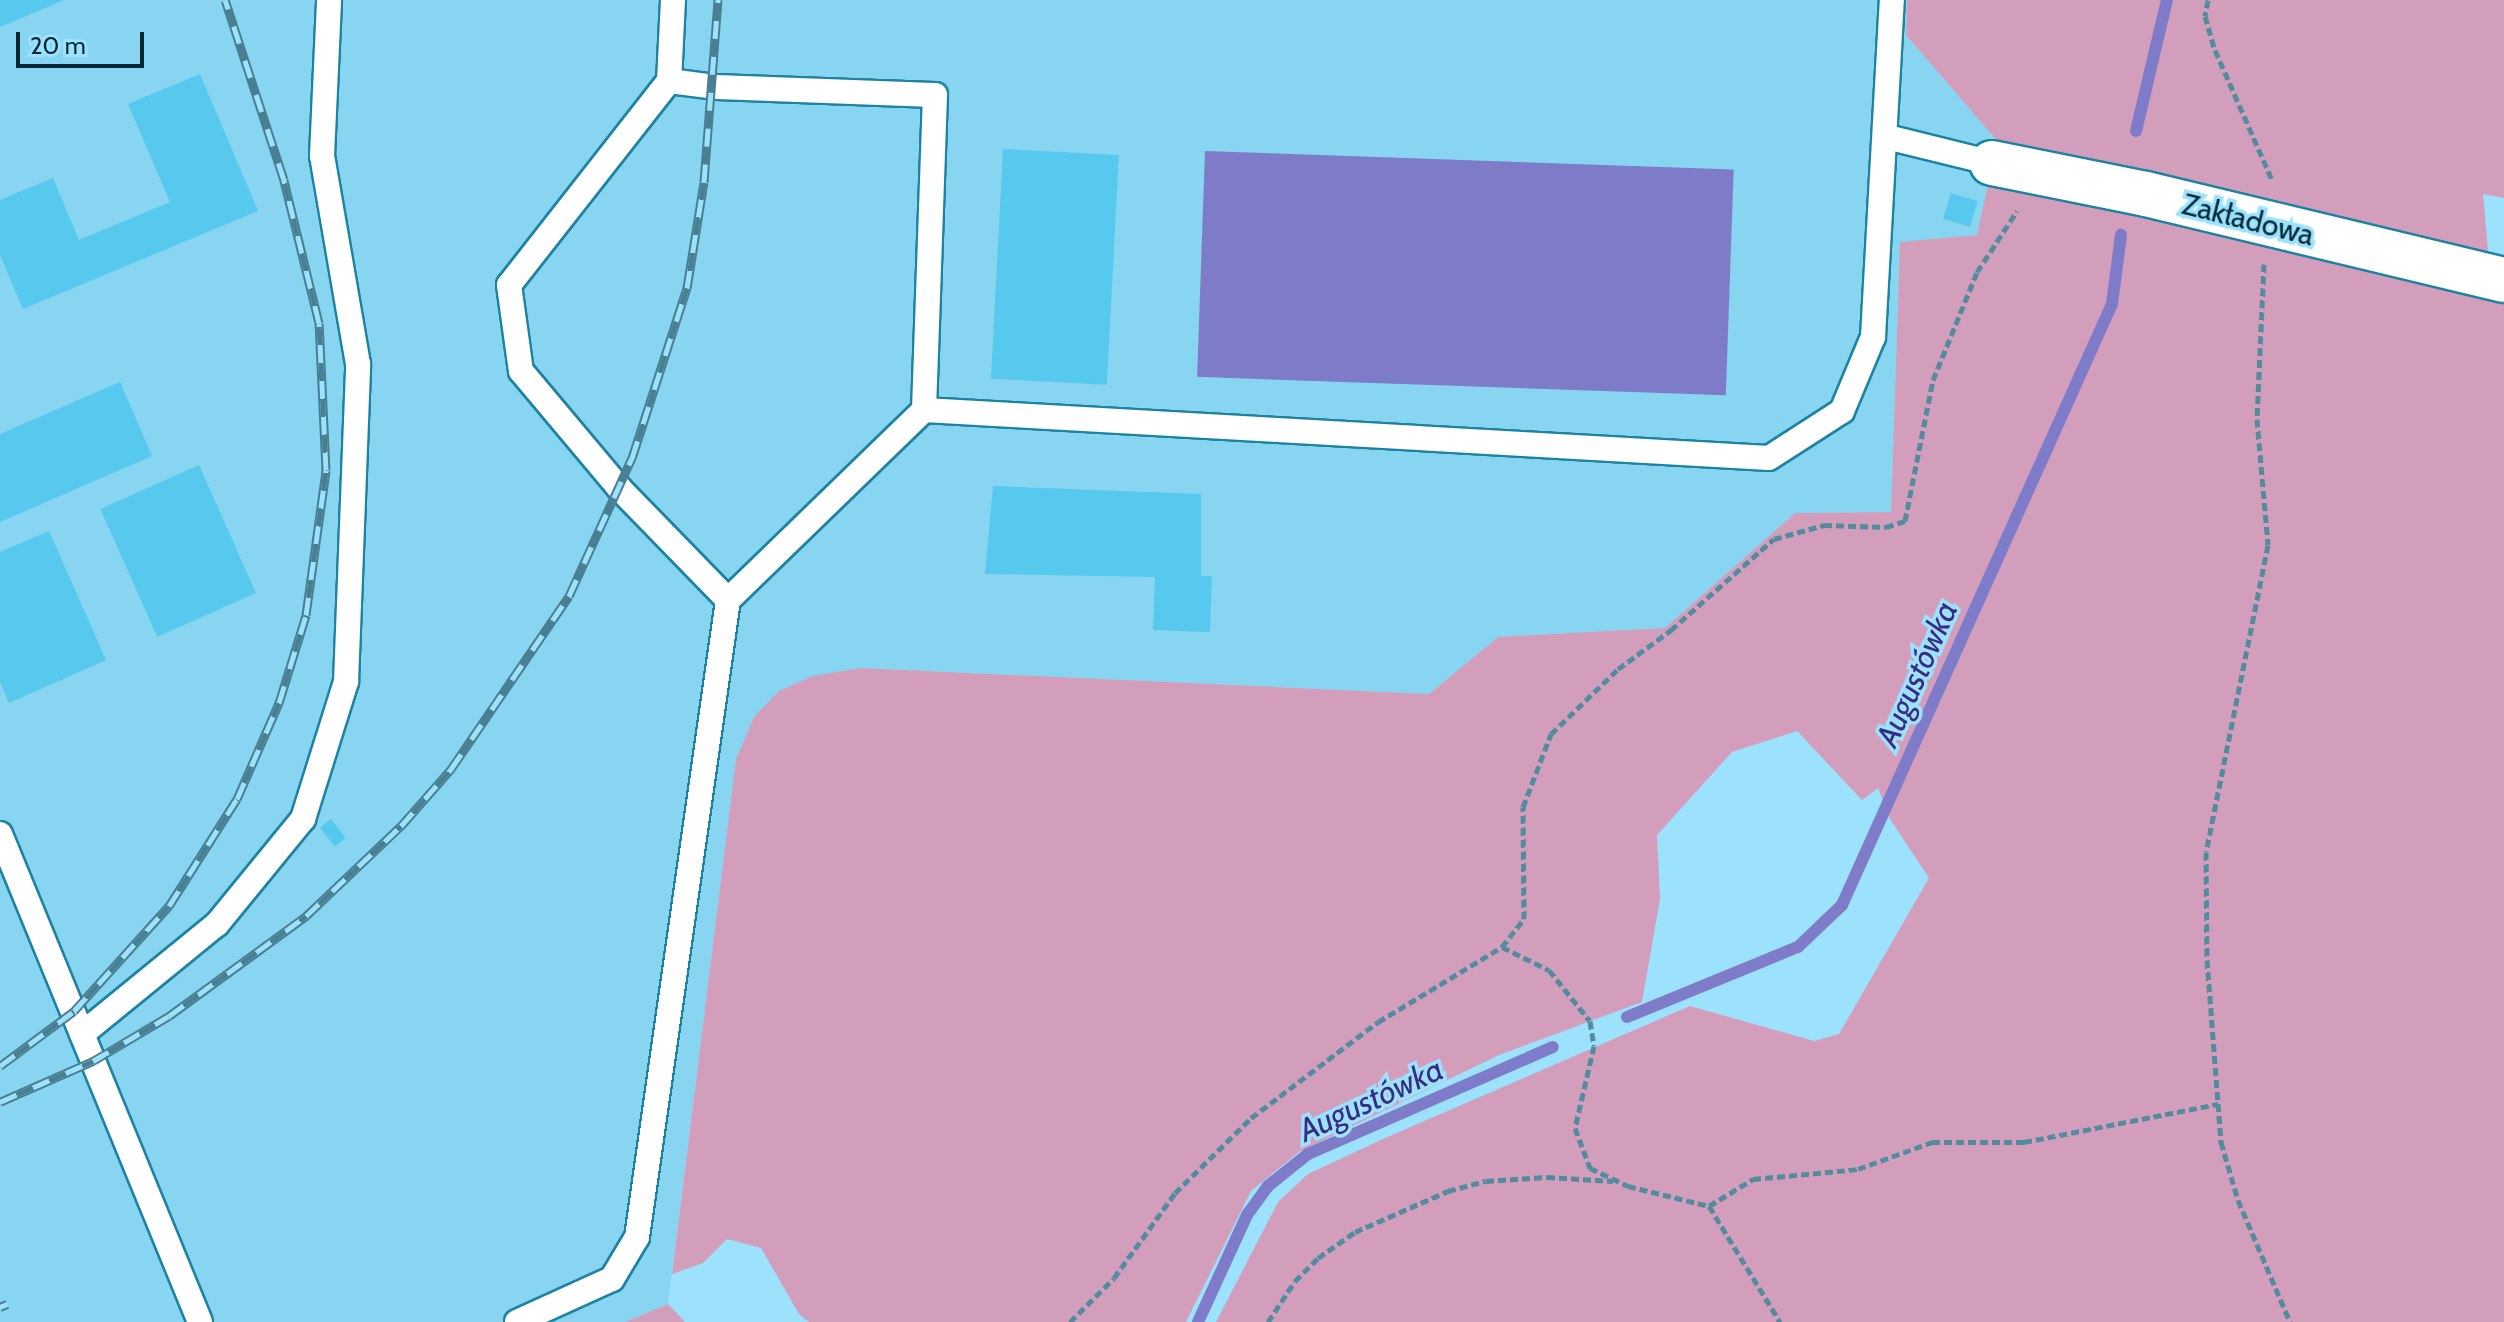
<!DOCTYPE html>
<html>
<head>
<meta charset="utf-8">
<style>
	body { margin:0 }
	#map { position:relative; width:2504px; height:1322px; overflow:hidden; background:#9ce2fd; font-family:Cabin,sans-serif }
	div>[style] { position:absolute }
	.built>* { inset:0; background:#87d5f1 }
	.green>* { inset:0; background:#d29ebc }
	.water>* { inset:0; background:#7e7cc9; transform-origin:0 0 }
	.stream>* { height:12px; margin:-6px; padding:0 6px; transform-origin:6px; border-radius:6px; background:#7e7cc9 }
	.building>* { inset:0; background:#57c8ee; transform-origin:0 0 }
	.path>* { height:5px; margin-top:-2.5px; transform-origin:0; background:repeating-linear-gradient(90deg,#538b9f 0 8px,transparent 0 12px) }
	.roads { filter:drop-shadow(2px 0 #1d83a2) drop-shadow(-2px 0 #1d83a2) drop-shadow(0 2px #1d83a2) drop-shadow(0 -2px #1d83a2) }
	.lane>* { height:24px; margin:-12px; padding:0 12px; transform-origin:12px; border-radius:12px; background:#fff }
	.street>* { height:44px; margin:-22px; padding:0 22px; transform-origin:22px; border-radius:22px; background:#fff }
	.rail>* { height:9px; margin-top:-4.5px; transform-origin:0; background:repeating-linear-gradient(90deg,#9ce2fd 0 18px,#497f92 0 36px); box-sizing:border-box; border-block:2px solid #497f92 }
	span { translate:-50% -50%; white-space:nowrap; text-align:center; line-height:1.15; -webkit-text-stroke:7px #9ce2fd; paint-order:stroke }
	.street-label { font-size:30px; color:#002834 }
	.water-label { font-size:32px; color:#382a85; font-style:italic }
	.scale { position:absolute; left:16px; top:32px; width:128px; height:36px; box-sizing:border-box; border:4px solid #002834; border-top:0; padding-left:10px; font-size:24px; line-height:28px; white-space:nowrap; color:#002834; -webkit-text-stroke:6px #9ce2fd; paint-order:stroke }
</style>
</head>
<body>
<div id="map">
	<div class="built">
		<i style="clip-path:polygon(0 0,1907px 0,1906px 35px,1999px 143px,1977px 235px,1900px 243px,1891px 512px,1795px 513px,1665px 628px,1498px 637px,1429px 694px,861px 668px,736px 759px,668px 1304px,625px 1322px,0 1322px)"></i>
	</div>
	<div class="green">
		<i style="clip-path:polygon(1907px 0,2504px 0,2504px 198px,2483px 194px,2489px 262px,1999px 143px,1906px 35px)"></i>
		<i style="clip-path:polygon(1988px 184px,2153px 209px,2504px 299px,2504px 1322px,1216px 1322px,1278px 1202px,1308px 1174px,1385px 1138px,1690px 1006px,1814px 1041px,1839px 1034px,1929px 878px,1890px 819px,1878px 788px,1862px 800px,1797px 731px,1732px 752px,1657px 835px,1660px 899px,1642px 1002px,1499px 1055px,1299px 1152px,1251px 1191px,1186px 1322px,809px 1322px,799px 1314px,761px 1248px,727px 1239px,703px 1263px,672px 1274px,736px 759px,754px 717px,779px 691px,813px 676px,861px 668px,1429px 694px,1498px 637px,1665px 628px,1795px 513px,1891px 512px,1900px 242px,1977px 235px)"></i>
		<i style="clip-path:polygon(668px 1304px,685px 1322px,625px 1322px)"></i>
	</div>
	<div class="water">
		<i style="left:1205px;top:151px;width:529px;height:226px;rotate:2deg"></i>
	</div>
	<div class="stream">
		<i style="left:2136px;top:131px;width:135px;rotate:-76.7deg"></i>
		<i style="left:1627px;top:1017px;width:185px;rotate:-22.3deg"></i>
		<i style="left:1798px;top:947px;width:61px;rotate:-43.7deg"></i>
		<i style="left:1842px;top:905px;width:659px;rotate:-65.81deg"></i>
		<i style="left:2112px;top:304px;width:70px;rotate:-82.6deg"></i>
		<i style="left:1198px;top:1322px;width:118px;rotate:-65.4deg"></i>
		<i style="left:1247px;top:1215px;width:36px;rotate:-54deg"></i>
		<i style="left:1268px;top:1186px;width:51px;rotate:-38.7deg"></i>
		<i style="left:1308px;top:1154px;width:267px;rotate:-23.6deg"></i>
	</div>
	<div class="building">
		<i style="clip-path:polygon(0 0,64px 0,0 27px)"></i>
		<i style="clip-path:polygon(200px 74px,258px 211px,23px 309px,0 255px,0 200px,53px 178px,79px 240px,170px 202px,128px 104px)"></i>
		<i style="left:1003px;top:149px;width:116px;height:230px;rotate:3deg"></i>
		<i style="left:1951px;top:193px;width:28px;height:27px;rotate:17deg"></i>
		<i style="clip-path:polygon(120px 382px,152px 456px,0 522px,0 434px)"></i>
		<i style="left:199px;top:465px;width:140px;height:108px;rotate:66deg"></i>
		<i style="clip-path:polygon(993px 486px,1201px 494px,1201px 576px,1212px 576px,1210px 632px,1153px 630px,1155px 577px,985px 574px)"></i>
		<i style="clip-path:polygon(49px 531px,106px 660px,9px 703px,0 682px,0 552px)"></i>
		<i style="left:331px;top:819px;width:24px;height:14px;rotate:52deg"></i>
	</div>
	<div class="path">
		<i style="left:2208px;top:0;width:16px;rotate:101deg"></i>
		<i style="left:2205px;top:16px;width:35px;rotate:74deg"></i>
		<i style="left:2215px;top:50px;width:142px;rotate:66.3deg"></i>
		<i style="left:2264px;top:264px;width:155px;rotate:92.6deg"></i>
		<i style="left:2257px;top:419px;width:126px;rotate:85deg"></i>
		<i style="left:2268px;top:545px;width:313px;rotate:101.4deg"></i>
		<i style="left:2206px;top:852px;width:108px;rotate:89.5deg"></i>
		<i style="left:2207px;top:960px;width:183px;rotate:85.6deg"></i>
		<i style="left:2221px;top:1142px;width:60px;rotate:73.7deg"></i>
		<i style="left:2238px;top:1200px;width:133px;rotate:66.9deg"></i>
		<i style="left:1502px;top:947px;width:36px;rotate:-52deg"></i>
		<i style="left:1524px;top:919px;width:112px;rotate:-90.5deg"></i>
		<i style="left:1523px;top:807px;width:78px;rotate:-69deg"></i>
		<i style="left:1551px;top:734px;width:93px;rotate:-44.1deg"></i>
		<i style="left:1618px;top:669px;width:66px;rotate:-36.3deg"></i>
		<i style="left:1671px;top:630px;width:137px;rotate:-41.5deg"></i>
		<i style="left:1774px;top:539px;width:52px;rotate:-15.6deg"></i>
		<i style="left:1824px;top:525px;width:62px;rotate:1.8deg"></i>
		<i style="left:1886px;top:527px;width:20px;rotate:-18deg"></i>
		<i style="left:1905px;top:521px;width:144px;rotate:-78.8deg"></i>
		<i style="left:1933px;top:380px;width:117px;rotate:-67.8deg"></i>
		<i style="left:1977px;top:272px;width:73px;rotate:-56.7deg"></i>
		<i style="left:1709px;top:1206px;width:52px;rotate:-31.5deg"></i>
		<i style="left:1753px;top:1179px;width:105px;rotate:-5.4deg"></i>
		<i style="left:1858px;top:1169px;width:79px;rotate:-20deg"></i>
		<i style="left:1932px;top:1142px;width:92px"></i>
		<i style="left:2024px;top:1142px;width:198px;rotate:-11.1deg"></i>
		<i style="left:1070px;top:1322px;width:62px;rotate:-45deg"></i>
		<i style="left:1114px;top:1278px;width:105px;rotate:-54.3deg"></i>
		<i style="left:1175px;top:1193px;width:107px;rotate:-44.6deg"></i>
		<i style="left:1251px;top:1118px;width:159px;rotate:-37.1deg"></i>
		<i style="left:1378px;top:1022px;width:145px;rotate:-31.2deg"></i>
		<i style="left:1502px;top:947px;width:52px;rotate:26.1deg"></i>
		<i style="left:1549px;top:970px;width:65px;rotate:51.2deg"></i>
		<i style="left:1590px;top:1021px;width:25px;rotate:81deg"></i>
		<i style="left:1594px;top:1046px;width:84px;rotate:103deg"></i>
		<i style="left:1575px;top:1128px;width:43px;rotate:69.4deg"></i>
		<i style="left:1590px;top:1168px;width:42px;rotate:25.3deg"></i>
		<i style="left:1628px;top:1186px;width:83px;rotate:13.9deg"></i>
		<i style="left:1709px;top:1206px;width:136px;rotate:58.5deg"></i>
		<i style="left:1268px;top:1322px;width:49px;rotate:-56.6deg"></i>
		<i style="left:1295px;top:1281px;width:33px;rotate:-45deg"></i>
		<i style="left:1318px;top:1258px;width:45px;rotate:-35.1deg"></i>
		<i style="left:1355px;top:1232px;width:102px;rotate:-23.8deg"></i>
		<i style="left:1448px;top:1191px;width:39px;rotate:-15deg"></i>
		<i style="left:1486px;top:1181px;width:61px;rotate:-3.8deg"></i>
		<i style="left:1547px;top:1177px;width:66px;rotate:3.5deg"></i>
	</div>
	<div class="roads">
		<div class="lane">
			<i style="left:673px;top:0;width:81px;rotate:92.8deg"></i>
			<i style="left:669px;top:81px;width:259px;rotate:128.1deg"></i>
			<i style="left:509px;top:285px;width:87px;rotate:82.1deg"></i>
			<i style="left:521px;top:371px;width:154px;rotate:50deg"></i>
			<i style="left:620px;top:489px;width:155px;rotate:45.8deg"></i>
			<i style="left:669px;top:81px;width:46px;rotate:7.4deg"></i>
			<i style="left:715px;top:87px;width:220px;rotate:2.1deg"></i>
			<i style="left:935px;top:95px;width:315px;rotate:92deg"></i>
			<i style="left:1887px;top:137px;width:108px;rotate:13.9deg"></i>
			<i style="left:0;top:834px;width:527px;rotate:67.71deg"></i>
			<i style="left:82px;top:1034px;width:174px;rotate:-39.2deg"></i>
			<i style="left:217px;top:924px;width:136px;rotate:-50.7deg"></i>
			<i style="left:303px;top:819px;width:144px;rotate:-72.6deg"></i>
			<i style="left:346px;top:682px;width:318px;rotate:-87.8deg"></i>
			<i style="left:358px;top:364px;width:211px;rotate:-99.8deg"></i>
			<i style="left:322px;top:156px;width:156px;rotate:-87.4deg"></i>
			<i style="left:517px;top:1322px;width:104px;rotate:-24.4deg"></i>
			<i style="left:612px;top:1279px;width:49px;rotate:-59.2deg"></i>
			<i style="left:637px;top:1237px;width:643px;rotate:-81.87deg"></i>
			<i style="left:728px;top:600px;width:273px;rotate:-44.1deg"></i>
			<i style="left:924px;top:410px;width:846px;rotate:3.25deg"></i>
			<i style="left:1769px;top:458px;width:87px;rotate:-32.8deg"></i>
			<i style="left:1842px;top:411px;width:80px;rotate:-67.3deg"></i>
			<i style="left:1873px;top:337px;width:338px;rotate:-86.8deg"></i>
		</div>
		<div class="street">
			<i style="left:1992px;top:163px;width:157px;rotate:11.4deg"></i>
			<i style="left:2146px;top:194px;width:368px;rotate:13.5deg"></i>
		</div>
	</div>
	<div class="rail">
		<i style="left:0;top:1066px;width:92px;rotate:-36.6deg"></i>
		<i style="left:74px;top:1011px;width:142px;rotate:-47.9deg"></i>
		<i style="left:169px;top:906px;width:127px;rotate:-57.6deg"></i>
		<i style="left:237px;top:799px;width:105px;rotate:-66.4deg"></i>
		<i style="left:279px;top:703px;width:92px;rotate:-72.9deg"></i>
		<i style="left:306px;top:615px;width:146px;rotate:-82.1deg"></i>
		<i style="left:326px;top:470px;width:147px;rotate:-92.7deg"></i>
		<i style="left:319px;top:323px;width:147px;rotate:-103.8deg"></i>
		<i style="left:284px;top:180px;width:189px;rotate:-108.1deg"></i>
		<i style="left:0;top:1102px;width:102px;rotate:-23.8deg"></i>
		<i style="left:93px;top:1061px;width:88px;rotate:-30.6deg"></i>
		<i style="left:169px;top:1016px;width:170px;rotate:-36.1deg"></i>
		<i style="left:306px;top:916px;width:131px;rotate:-43.5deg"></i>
		<i style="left:401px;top:826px;width:76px;rotate:-48.7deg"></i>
		<i style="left:451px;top:769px;width:209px;rotate:-55.7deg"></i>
		<i style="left:569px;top:596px;width:152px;rotate:-65.5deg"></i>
		<i style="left:632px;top:458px;width:179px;rotate:-72.1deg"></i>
		<i style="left:687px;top:288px;width:107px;rotate:-80.9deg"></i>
		<i style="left:704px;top:182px;width:183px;rotate:-85.6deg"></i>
		<i style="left:0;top:1307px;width:8px;rotate:-23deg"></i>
	</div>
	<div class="street-label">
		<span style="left:2248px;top:220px;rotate:14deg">Zakładowa</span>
	</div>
	<div class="water-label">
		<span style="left:1917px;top:674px;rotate:-66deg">Augustówka</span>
		<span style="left:1371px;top:1100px;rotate:-25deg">Augustówka</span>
	</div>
	<div class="scale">20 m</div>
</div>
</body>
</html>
